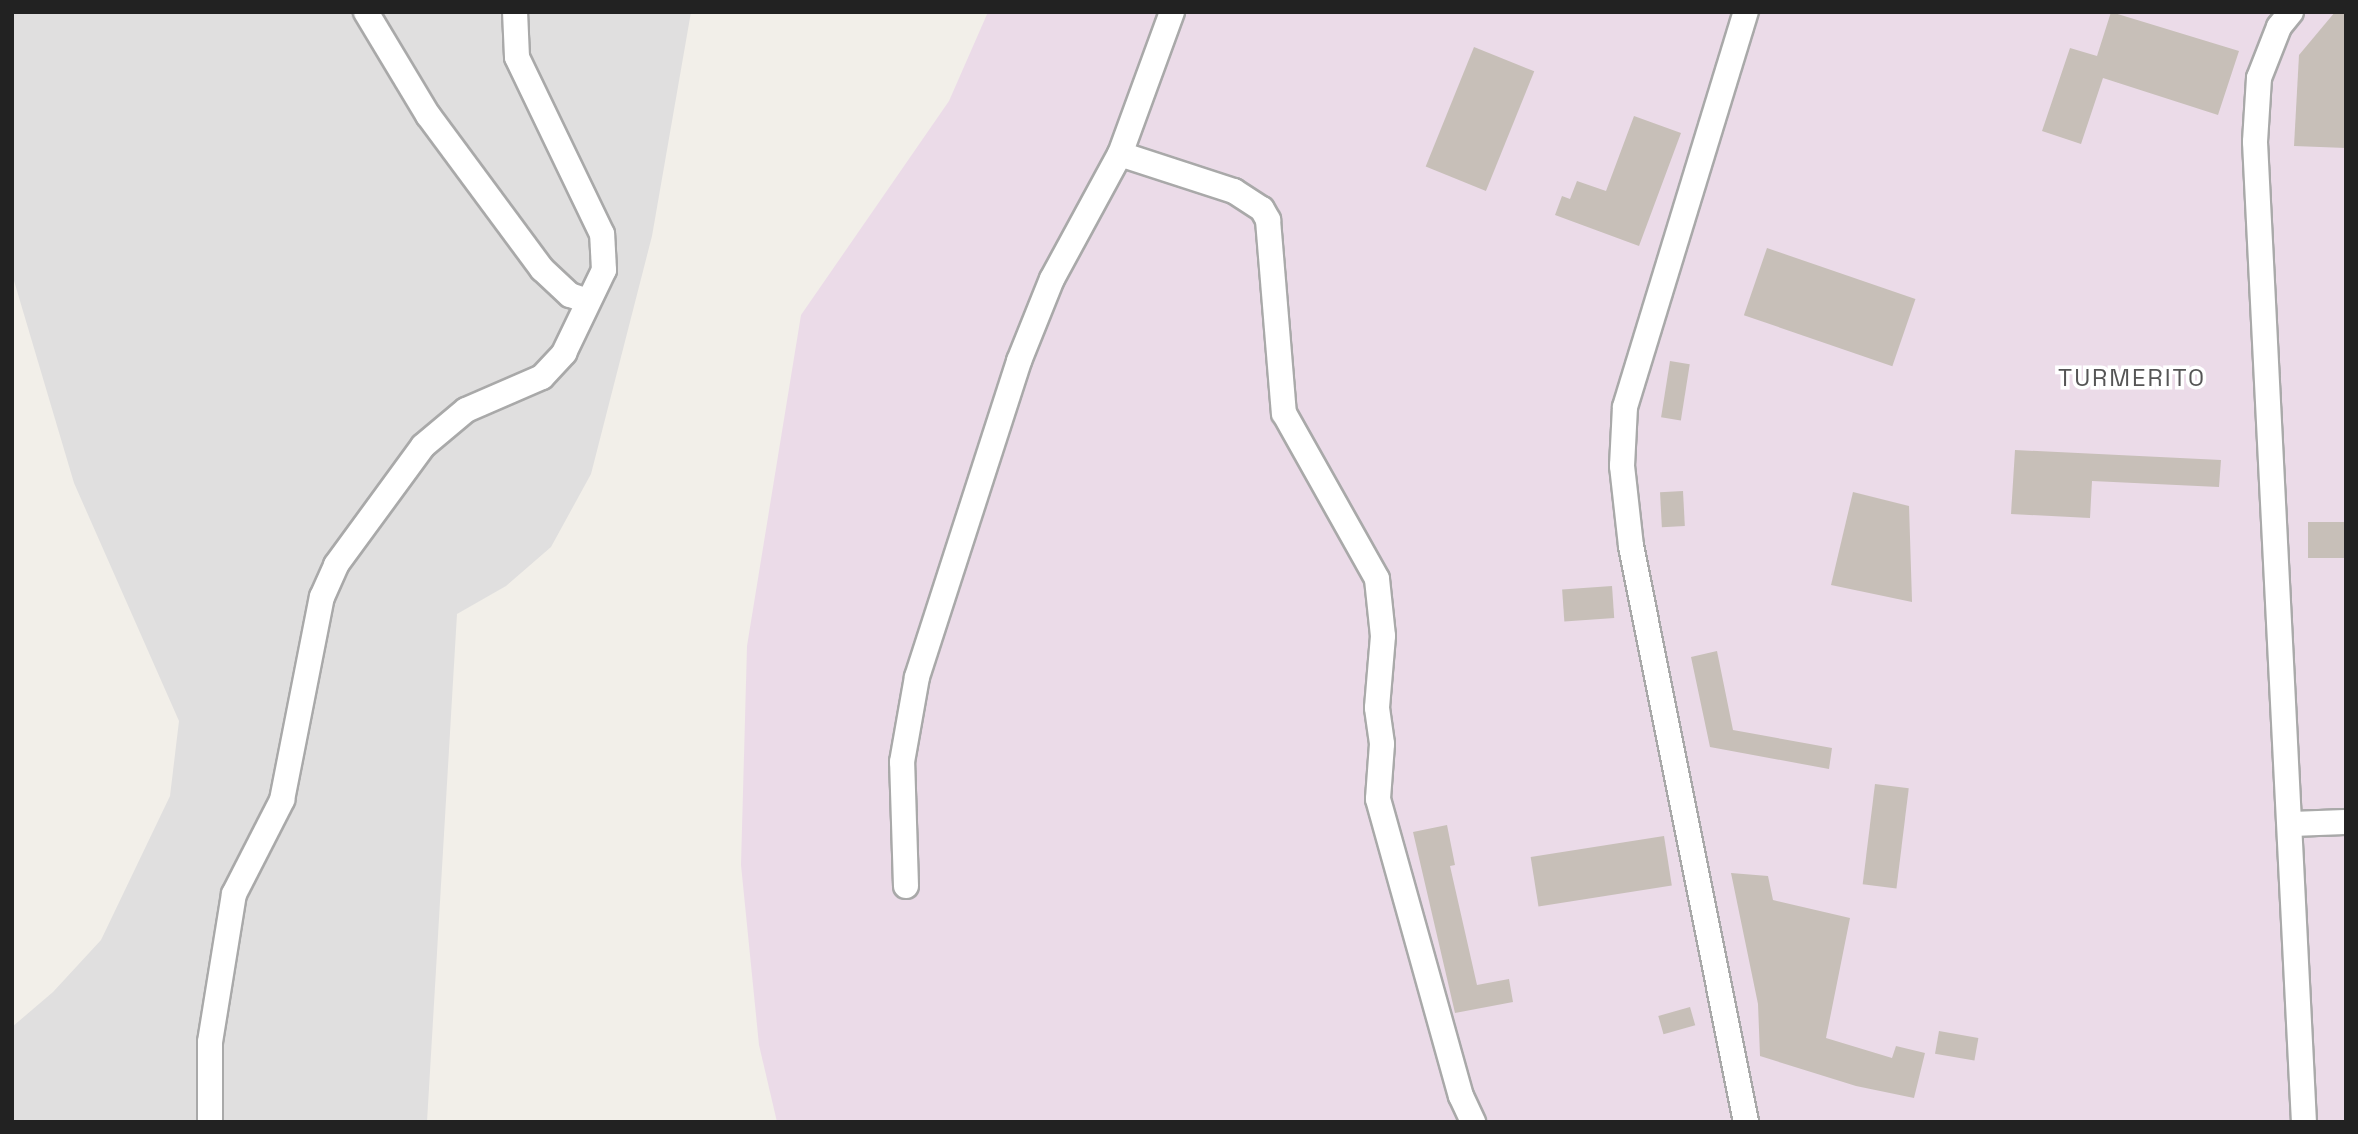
<!DOCTYPE html>
<html>
<head>
<meta charset="utf-8">
<style>
	body { margin:0 }
	#map { position:relative; width:2358px; height:1134px; overflow:hidden; background:#f2efe9; font-family:"Space Grotesk",sans-serif }
	div>[style] { position:absolute }
	.residential>* { inset:0; background:#e0dfdf }
	.industrial>* { inset:0; background:#ebdbe8 }
	.building>* { inset:0; background:#c7bfb8; transform-origin:0 0 }
	.roads { filter:drop-shadow(2px 0 #a9a9a9) drop-shadow(-2px 0 #a9a9a9) drop-shadow(0 2px #a9a9a9) drop-shadow(0 -2px #a9a9a9) }
	.street>* { height:24px; margin:-12px; padding:0 12px; transform-origin:12px; border-radius:12px; background:#fff }
	span { translate:-50% -50%; white-space:nowrap; text-align:center; line-height:1.15; -webkit-text-stroke:7px #fff; paint-order:stroke }
	.quarter-label { font-size:24px; color:#555; letter-spacing:2px }
	.frame { position:absolute; inset:0; border:14px solid #222; pointer-events:none }
</style>
</head>
<body>
<div id="map">
	<div class="residential">
		<i style="clip-path:polygon(12px 12px,691px 12px,652px 236px,591px 474px,551px 547px,506px 586px,457px 614px,427px 1122px,12px 1122px,12px 1027px,53px 992px,101px 940px,170px 796px,179px 721px,74px 483px,12px 274px)"></i>
	</div>
	<div class="industrial">
		<i style="clip-path:polygon(988px 12px,2346px 12px,2346px 1122px,777px 1122px,759px 1045px,741px 865px,747px 646px,801px 315px,949px 101px)"></i>
	</div>
	<div class="building">
		<i style="clip-path:polygon(2111px 12px,2239px 51px,2218px 115px,2103px 78px,2081px 144px,2042px 131px,2070px 48px,2097px 56px)"></i>
		<i style="clip-path:polygon(2335px 12px,2346px 12px,2346px 148px,2294px 146px,2299px 55px)"></i>
		<i style="left:1474px;top:47px;width:65px;height:129px;rotate:22deg"></i>
		<i style="clip-path:polygon(1634px 116px,1681px 133px,1639px 246px,1555px 215px,1562px 196px,1570px 199px,1577px 181px,1606px 191px)"></i>
		<i style="left:1767px;top:248px;width:157px;height:71px;rotate:19deg"></i>
		<i style="left:1670px;top:361px;width:20px;height:57px;rotate:9deg"></i>
		<i style="clip-path:polygon(2015px 450px,2221px 460px,2219px 487px,2092px 481px,2090px 518px,2011px 514px)"></i>
		<i style="left:1683px;top:491px;width:35px;height:23px;rotate:87deg"></i>
		<i style="clip-path:polygon(1853px 492px,1909px 506px,1912px 602px,1831px 585px)"></i>
		<i style="left:2308px;top:522px;width:38px;height:36px"></i>
		<i style="left:1612px;top:586px;width:32px;height:50px;rotate:86deg"></i>
		<i style="clip-path:polygon(1717px 651px,1733px 730px,1832px 748px,1829px 769px,1710px 747px,1691px 657px)"></i>
		<i style="left:1875px;top:784px;width:34px;height:101px;rotate:7deg"></i>
		<i style="clip-path:polygon(1447px 825px,1455px 865px,1450px 866px,1477px 985px,1509px 979px,1513px 1002px,1455px 1013px,1413px 832px)"></i>
		<i style="left:1664px;top:836px;width:50px;height:135px;rotate:81deg"></i>
		<i style="clip-path:polygon(1731px 873px,1768px 876px,1773px 900px,1850px 918px,1826px 1038px,1892px 1058px,1896px 1046px,1925px 1053px,1914px 1098px,1856px 1086px,1760px 1056px,1758px 1004px)"></i>
		<i style="left:1690px;top:1007px;width:19px;height:33px;rotate:74deg"></i>
		<i style="left:1939px;top:1031px;width:40px;height:23px;rotate:10deg"></i>
	</div>
	<div class="roads">
		<div class="street">
			<i style="left:366px;top:12px;width:120px;rotate:59deg"></i>
			<i style="left:428px;top:115px;width:192px;rotate:53.5deg"></i>
			<i style="left:542px;top:269px;width:38px;rotate:43deg"></i>
			<i style="left:570px;top:295px;width:18px;rotate:19deg"></i>
			<i style="left:1172px;top:12px;width:151px;rotate:110.1deg"></i>
			<i style="left:1120px;top:154px;width:120px;rotate:18deg"></i>
			<i style="left:1234px;top:191px;width:33px;rotate:33deg"></i>
			<i style="left:1262px;top:209px;width:13px;rotate:61deg"></i>
			<i style="left:1268px;top:220px;width:194px;rotate:85.3deg"></i>
			<i style="left:1284px;top:413px;width:190px;rotate:60.7deg"></i>
			<i style="left:1377px;top:579px;width:57px;rotate:84deg"></i>
			<i style="left:1383px;top:636px;width:72px;rotate:94.8deg"></i>
			<i style="left:1377px;top:708px;width:36px;rotate:82deg"></i>
			<i style="left:1382px;top:744px;width:55px;rotate:94.2deg"></i>
			<i style="left:1378px;top:799px;width:308px;rotate:74.4deg"></i>
			<i style="left:1461px;top:1096px;width:29px;rotate:65deg"></i>
			<i style="left:2291px;top:12px;width:19px;rotate:129deg"></i>
			<i style="left:2279px;top:27px;width:55px;rotate:111.4deg"></i>
			<i style="left:2259px;top:78px;width:64px;rotate:93.6deg"></i>
			<i style="left:2255px;top:142px;width:981px;rotate:87.14deg"></i>
			<i style="left:2291px;top:824px;width:55px;rotate:-2.1deg"></i>
			<i style="left:906px;top:886px;width:124px;rotate:-91.8deg"></i>
			<i style="left:902px;top:762px;width:86px;rotate:-80deg"></i>
			<i style="left:917px;top:677px;width:332px;rotate:-72.1deg"></i>
			<i style="left:1019px;top:361px;width:88px;rotate:-68.1deg"></i>
			<i style="left:1052px;top:279px;width:142px;rotate:-61.5deg"></i>
			<i style="left:210px;top:1122px;width:80px;rotate:-90deg"></i>
			<i style="left:210px;top:1042px;width:150px;rotate:-80.8deg"></i>
			<i style="left:234px;top:894px;width:106px;rotate:-62.9deg"></i>
			<i style="left:282px;top:800px;width:207px;rotate:-78.9deg"></i>
			<i style="left:322px;top:597px;width:35px;rotate:-66deg"></i>
			<i style="left:336px;top:565px;width:147px;rotate:-53.8deg"></i>
			<i style="left:423px;top:446px;width:56px;rotate:-39.9deg"></i>
			<i style="left:466px;top:410px;width:83px;rotate:-23.5deg"></i>
			<i style="left:542px;top:377px;width:33px;rotate:-47deg"></i>
			<i style="left:564px;top:353px;width:92px;rotate:-64.3deg"></i>
			<i style="left:604px;top:270px;width:36px;rotate:-93deg"></i>
			<i style="left:602px;top:234px;width:196px;rotate:-115.7deg"></i>
			<i style="left:517px;top:57px;width:45px;rotate:-92.5deg"></i>
			<i style="left:1746px;top:1122px;width:587px;rotate:-101.29deg"></i>
			<i style="left:1631px;top:546px;width:81px;rotate:-96.4deg"></i>
			<i style="left:1622px;top:466px;width:59px;rotate:-87.1deg"></i>
			<i style="left:1625px;top:407px;width:413px;rotate:-73deg"></i>
		</div>
	</div>
	<div class="quarter-label">
		<span style="left:2132px;top:378px">TURMERITO</span>
	</div>
	<div class="frame"></div>
</div>
</body>
</html>
